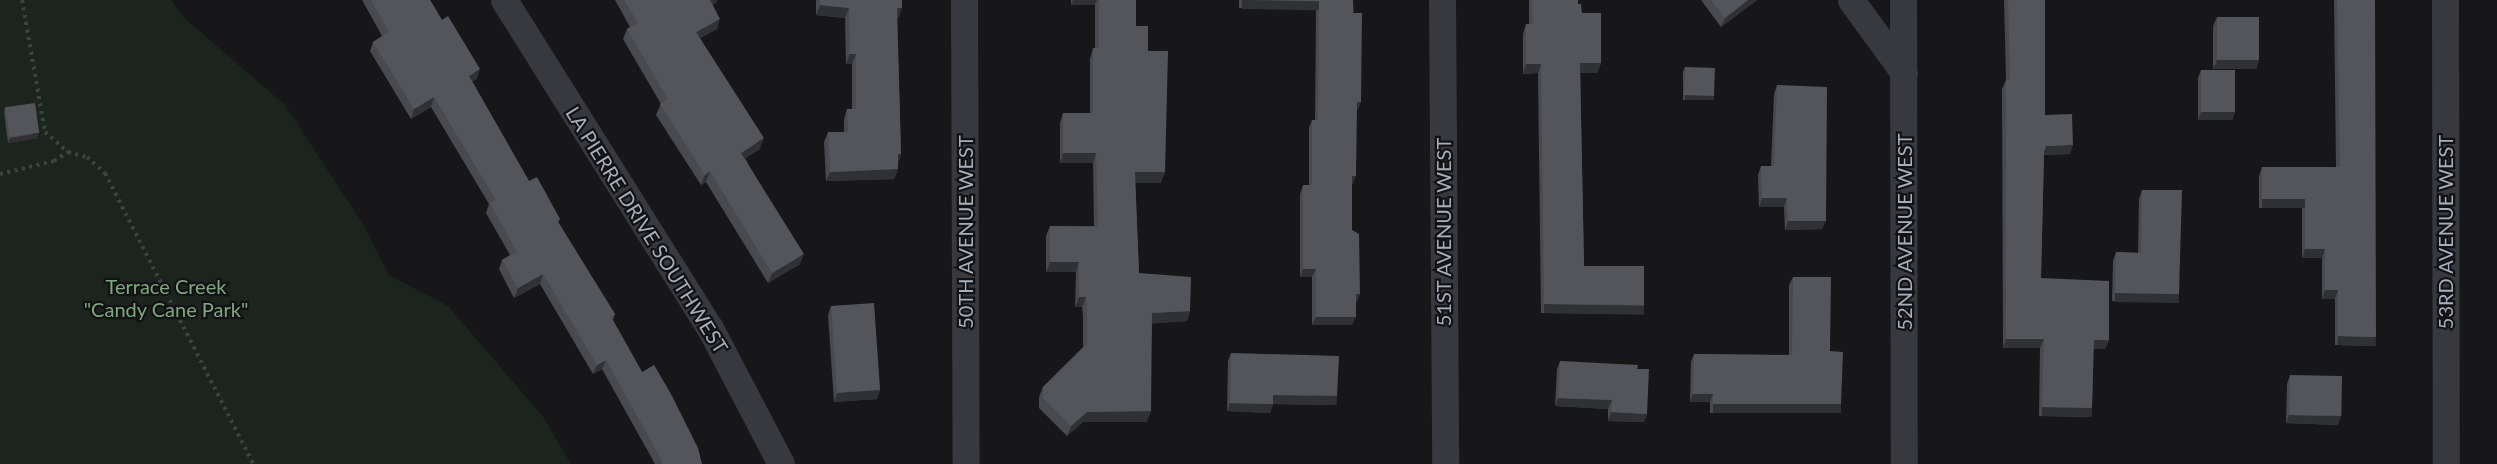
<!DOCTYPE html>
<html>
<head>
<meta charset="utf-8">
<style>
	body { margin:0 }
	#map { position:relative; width:2497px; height:464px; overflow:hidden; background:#17171a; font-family:Lato,sans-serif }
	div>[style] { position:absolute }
	.green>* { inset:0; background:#1c251d }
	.path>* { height:4px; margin-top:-2px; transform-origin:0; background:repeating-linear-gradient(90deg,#3e4146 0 3px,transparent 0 7.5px) }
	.minor>* { height:27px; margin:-13.5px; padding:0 13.5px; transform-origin:13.5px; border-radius:13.5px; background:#38393f }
	.wall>* { inset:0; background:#484a4f }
	.shaded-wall>* { inset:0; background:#303135; transform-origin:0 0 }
	.building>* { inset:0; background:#53555b; transform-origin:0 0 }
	span { translate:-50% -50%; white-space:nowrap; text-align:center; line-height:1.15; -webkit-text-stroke:4.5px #121215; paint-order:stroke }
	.street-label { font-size:20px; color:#a8afbb }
	.park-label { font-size:20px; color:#7ea87d }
</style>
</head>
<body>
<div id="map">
	<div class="green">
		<i style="clip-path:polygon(0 0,171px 0,183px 17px,285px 105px,364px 226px,389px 275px,448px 306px,543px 417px,571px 464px,0 464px)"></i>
	</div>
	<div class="path">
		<i style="left:22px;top:0;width:134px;rotate:80.1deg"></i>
		<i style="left:45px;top:132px;width:30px;rotate:41deg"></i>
		<i style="left:68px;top:152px;width:20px;rotate:15deg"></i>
		<i style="left:87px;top:157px;width:24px;rotate:42deg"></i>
		<i style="left:105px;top:173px;width:326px;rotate:63deg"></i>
		<i style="left:0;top:174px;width:56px;rotate:-13.5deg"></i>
		<i style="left:54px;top:161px;width:17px;rotate:-33deg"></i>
	</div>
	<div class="minor">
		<i style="left:504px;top:0;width:387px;rotate:57.9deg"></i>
		<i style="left:710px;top:328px;width:153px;rotate:62.4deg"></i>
		<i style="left:964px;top:0;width:464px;rotate:89.8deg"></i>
		<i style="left:1442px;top:0;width:464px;rotate:89.6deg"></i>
		<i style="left:1851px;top:0;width:90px;rotate:54deg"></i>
		<i style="left:1903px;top:0;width:464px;rotate:89.9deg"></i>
		<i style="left:2445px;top:0;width:464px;rotate:89.9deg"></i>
	</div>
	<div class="wall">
		<i style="clip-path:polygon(362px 0,430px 0,477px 79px,472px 81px,529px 181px,560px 219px,558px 223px,615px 314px,613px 320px,642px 372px,702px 464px,655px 464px,602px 369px,593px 374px,540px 284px,514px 298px,499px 269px,502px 260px,510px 255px,486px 213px,489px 204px,431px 107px,411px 119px,370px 51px,373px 42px,382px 36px)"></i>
		<i style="clip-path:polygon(615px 0,717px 0,716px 3px,713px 4px,717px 29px,700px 38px,760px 149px,745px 158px,800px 264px,768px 283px,706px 182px,701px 185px,656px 115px,661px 104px,623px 39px,627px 29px,630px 27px)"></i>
		<i style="clip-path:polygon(816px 0,902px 0,899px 17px,897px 18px,901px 154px,898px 163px,898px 169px,894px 179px,826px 181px,824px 142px,828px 132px,844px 132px,844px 119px,847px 109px,852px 109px,852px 64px,846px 64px,845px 18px,816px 15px)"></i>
		<i style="clip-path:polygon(1071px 0,1136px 0,1136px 26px,1148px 51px,1161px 183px,1135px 183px,1139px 273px,1190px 311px,1187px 321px,1152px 323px,1147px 422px,1083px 422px,1067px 436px,1039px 408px,1039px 397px,1043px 387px,1083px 347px,1083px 316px,1082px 307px,1075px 307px,1076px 272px,1046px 272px,1046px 236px,1050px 226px,1094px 226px,1093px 163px,1060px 163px,1060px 123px,1063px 113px,1090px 113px,1090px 59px,1093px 48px,1095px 48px,1095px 5px,1071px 5px)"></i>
		<i style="clip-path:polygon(1239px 0,1353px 0,1358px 110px,1357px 110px,1353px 184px,1352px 184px,1352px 230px,1357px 302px,1356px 302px,1352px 325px,1312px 325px,1312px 277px,1300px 277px,1300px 194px,1303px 185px,1309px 185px,1309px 128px,1312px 120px,1315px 120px,1316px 9px,1239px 8px)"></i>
		<i style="clip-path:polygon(1529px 0,1578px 0,1578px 4px,1601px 63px,1597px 73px,1580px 73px,1584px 266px,1644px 305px,1641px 314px,1541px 313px,1538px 73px,1523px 74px,1523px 34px,1526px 24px,1529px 24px)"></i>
		<i style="clip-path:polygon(1701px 0,1757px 0,1721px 27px)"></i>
		<i style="clip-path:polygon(2004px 0,2045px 0,2045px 115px,2070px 154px,2044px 155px,2041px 278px,2109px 340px,2105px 349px,2093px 349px,2092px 408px,2089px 417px,2039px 416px,2040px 348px,2003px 348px,2002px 89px,2006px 80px)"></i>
		<i style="clip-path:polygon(2334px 0,2375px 0,2373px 346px,2335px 345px,2335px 299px,2322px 299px,2322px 258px,2302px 258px,2302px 208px,2259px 208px,2259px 176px,2262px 167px,2336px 167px)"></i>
		<i style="clip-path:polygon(2217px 17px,2259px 60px,2256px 69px,2213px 69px,2213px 26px)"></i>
		<i style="clip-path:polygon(1685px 67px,1714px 95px,1712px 100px,1683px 100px,1683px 72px)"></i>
		<i style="clip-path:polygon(2201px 70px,2235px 112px,2232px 120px,2198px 120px,2198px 78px)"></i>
		<i style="clip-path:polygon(1777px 85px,1822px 229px,1785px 230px,1784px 207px,1759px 207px,1758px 175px,1761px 166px,1771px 166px,1774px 94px)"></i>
		<i style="clip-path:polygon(5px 107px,37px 138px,8px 143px,4px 112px)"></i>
		<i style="clip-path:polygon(2142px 190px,2179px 294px,2176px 302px,2112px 301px,2113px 261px,2116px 252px,2138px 253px,2139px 199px)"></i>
		<i style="clip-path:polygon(1793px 277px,1830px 351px,1841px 404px,1838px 413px,1710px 413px,1710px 402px,1690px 402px,1691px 362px,1694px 354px,1789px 355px,1789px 285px)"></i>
		<i style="clip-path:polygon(831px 306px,880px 390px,877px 399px,834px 402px,828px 315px)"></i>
		<i style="clip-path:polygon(1231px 353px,1334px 405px,1273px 404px,1270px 413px,1227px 411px,1228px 361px)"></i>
		<i style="clip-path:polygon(1560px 361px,1637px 369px,1647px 414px,1644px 422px,1608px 421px,1608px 409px,1555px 406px,1557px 369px)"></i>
		<i style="clip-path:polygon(2290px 375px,2338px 425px,2286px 423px,2287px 384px)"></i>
	</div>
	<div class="shaded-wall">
		<i style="clip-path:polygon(709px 0,717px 0,716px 3px,705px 9px)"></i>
		<i style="clip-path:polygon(1073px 0,1097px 0,1095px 5px,1071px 5px)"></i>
		<i style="left:1242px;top:0;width:77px;height:9px;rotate:1deg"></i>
		<i style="clip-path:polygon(1748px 0,1757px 0,1721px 27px,1725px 18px)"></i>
		<i style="clip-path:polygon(820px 5px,849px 8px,845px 18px,816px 15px)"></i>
		<i style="clip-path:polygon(897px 8px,902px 8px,899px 17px,893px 18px)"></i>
		<i style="clip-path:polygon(720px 19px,717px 29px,692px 43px,696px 32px)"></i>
		<i style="clip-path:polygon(850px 54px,856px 54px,852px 64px,846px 64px)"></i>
		<i style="clip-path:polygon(2217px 60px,2259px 60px,2256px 69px,2213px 69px)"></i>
		<i style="clip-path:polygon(1580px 63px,1601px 63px,1597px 73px,1576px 73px)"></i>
		<i style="clip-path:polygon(1526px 64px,1541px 64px,1538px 73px,1523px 74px)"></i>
		<i style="clip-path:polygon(480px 69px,477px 79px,466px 85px,469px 76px)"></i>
		<i style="left:1685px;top:95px;width:29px;height:5px"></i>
		<i style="clip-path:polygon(434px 97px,431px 107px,411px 119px,414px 109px)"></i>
		<i style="clip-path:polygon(1357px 102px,1361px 102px,1358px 110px,1354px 110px)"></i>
		<i style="clip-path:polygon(2201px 112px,2235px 112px,2232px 120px,2198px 120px)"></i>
		<i style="clip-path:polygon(39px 133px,37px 138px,8px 143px,10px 138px)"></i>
		<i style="clip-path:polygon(764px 138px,760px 149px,738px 163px,741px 153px)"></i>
		<i style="clip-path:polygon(2073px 145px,2070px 154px,2043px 155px,2046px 146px)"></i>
		<i style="clip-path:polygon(1063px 153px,1096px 153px,1093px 163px,1060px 163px)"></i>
		<i style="clip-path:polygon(898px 154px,901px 154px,898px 164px)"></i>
		<i style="clip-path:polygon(898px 169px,894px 179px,826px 181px,830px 172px)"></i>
		<i style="clip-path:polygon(710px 171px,706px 182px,701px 185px,705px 175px)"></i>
		<i style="clip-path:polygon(1135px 172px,1165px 172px,1161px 183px,1131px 183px)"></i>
		<i style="clip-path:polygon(1352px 176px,1356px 176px,1353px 184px,1349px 184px)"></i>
		<i style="clip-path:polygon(1762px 198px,1787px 198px,1784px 207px,1759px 207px)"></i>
		<i style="left:2262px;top:199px;width:43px;height:9px"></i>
		<i style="clip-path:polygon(1788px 221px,1826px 221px,1822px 229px,1785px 230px)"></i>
		<i style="clip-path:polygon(2305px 249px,2325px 249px,2322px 258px,2302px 258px)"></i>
		<i style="clip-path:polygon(804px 254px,800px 264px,768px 283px,772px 273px)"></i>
		<i style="clip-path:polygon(1050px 262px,1079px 262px,1076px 272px,1046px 272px)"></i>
		<i style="clip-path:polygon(1303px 269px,1316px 269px,1312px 277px,1300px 277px)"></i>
		<i style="clip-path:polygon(543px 274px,540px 284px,514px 298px,518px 288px)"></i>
		<i style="clip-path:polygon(2325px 290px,2338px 290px,2335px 299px,2322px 299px)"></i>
		<i style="left:2115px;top:293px;width:64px;height:9px;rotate:1deg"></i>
		<i style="clip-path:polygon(1356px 294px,1360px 294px,1357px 302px,1352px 302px)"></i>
		<i style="clip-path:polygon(1079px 297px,1086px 297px,1082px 307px,1075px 307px)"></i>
		<i style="left:1544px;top:304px;width:100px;height:9px;rotate:1deg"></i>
		<i style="clip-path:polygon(1190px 311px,1187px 321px,1149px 324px,1152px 313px)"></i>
		<i style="clip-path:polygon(1316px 317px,1356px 317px,1352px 325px,1312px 325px)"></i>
		<i style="left:2338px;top:336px;width:38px;height:9px;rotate:2deg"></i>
		<i style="clip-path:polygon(2006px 339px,2044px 339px,2040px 348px,2003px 348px)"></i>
		<i style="clip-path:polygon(2094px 340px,2109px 340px,2105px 349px,2090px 349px)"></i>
		<i style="clip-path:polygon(606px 360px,602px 369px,593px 374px,597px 365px)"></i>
		<i style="clip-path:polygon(880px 390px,877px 399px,834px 402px,837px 393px)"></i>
		<i style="clip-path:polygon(1693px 394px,1713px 394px,1710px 402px,1690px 402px)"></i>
		<i style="left:1273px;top:395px;width:64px;height:9px;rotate:1deg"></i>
		<i style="clip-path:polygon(1558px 398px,1612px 400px,1608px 409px,1555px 406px)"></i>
		<i style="clip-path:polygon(1230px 403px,1273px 404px,1270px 413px,1227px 411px)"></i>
		<i style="left:1713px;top:404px;width:128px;height:9px"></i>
		<i style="left:2042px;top:407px;width:50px;height:9px;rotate:1deg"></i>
		<i style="clip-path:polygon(1151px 411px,1147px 422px,1083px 422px,1067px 436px,1071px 426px,1087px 412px)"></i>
		<i style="clip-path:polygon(1611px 412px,1647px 414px,1644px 422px,1608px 421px)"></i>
		<i style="clip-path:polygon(2289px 415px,2341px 416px,2338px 425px,2286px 423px)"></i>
	</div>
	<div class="building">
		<i style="clip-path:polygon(371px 0,430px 0,442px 20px,448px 16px,480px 69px,469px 76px,529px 181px,537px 177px,560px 219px,557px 220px,615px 314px,611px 317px,642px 372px,654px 365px,671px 394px,698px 448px,702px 464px,662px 464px,661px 459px,606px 360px,597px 365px,543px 274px,518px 288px,502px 260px,517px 252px,490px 203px,496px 200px,434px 97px,414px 109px,373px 42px,389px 32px)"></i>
		<i style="clip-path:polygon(624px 0,710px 0,720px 19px,696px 32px,764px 138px,741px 153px,804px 254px,772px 273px,710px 171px,705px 175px,660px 104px,668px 99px,627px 29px,638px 23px)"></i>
		<i style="clip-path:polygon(820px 0,902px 0,902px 8px,897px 8px,901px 154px,898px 154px,898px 169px,830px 172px,828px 132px,848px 132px,847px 109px,856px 109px,856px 54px,850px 54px,849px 8px,820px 5px)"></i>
		<i style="clip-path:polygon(1099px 0,1136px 0,1136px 26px,1148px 26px,1148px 51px,1168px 51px,1165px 172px,1135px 172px,1139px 273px,1191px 277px,1190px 311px,1152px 313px,1151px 411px,1087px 412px,1071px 426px,1043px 398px,1043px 387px,1087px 344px,1087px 305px,1086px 297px,1079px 297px,1079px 262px,1050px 262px,1050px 226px,1098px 227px,1096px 153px,1063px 153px,1063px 113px,1093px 113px,1093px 48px,1099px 48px)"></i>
		<i style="clip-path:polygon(1267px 0,1353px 0,1353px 13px,1362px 13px,1361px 102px,1357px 102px,1356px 176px,1352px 176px,1352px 230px,1359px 234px,1360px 294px,1356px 294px,1356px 317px,1316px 317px,1316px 269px,1303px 269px,1303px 185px,1312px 185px,1312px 120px,1318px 120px,1319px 1px)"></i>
		<i style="clip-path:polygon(1532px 0,1578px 0,1578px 4px,1581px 4px,1582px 13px,1601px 13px,1601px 63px,1580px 63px,1584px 266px,1644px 266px,1644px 305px,1544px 304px,1541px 64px,1526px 64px,1526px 24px,1533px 24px)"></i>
		<i style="clip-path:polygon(1711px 0,1748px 0,1725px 18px)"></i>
		<i style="clip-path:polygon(2008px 0,2045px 0,2045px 115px,2072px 114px,2073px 145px,2046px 146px,2044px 152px,2041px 278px,2109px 281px,2109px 340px,2094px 340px,2092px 408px,2042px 407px,2044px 339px,2006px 339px,2006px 80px,2010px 80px)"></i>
		<i style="clip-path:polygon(2337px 0,2375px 0,2376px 337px,2338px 336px,2338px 290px,2325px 290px,2325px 249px,2305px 249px,2305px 199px,2262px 199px,2262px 167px,2340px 167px)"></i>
		<i style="left:2217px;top:17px;width:42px;height:43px"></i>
		<i style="left:1685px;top:67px;width:30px;height:28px;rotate:2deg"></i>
		<i style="left:2201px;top:70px;width:34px;height:42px"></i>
		<i style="clip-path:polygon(1777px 85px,1827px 87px,1826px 221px,1788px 221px,1787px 198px,1762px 198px,1761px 166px,1774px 166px)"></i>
		<i style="left:35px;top:103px;width:30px;height:30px;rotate:82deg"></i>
		<i style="clip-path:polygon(2142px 190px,2182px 190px,2179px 294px,2115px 293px,2116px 252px,2141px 253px)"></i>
		<i style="clip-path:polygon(1793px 277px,1831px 277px,1830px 351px,1843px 352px,1841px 404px,1713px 404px,1713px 394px,1693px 394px,1694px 354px,1792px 355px)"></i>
		<i style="left:874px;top:303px;width:87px;height:43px;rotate:86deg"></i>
		<i style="clip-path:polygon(1231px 353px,1339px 356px,1337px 396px,1273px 395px,1273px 404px,1230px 403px)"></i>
		<i style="clip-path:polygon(1560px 361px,1638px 365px,1637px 369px,1649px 369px,1647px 414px,1611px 412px,1612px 400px,1558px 398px)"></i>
		<i style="left:2290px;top:375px;width:52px;height:40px;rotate:1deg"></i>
	</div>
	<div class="street-label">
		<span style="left:647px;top:230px;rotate:58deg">LA PIERRE DRIVE SOUTHWEST</span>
		<span style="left:965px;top:232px;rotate:-90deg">50TH AVENUE WEST</span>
		<span style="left:1443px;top:232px;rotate:-90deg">51ST AVENUE WEST</span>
		<span style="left:1904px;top:232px;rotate:-90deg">52ND AVENUE WEST</span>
		<span style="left:2445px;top:232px;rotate:-90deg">53RD AVENUE WEST</span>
	</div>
	<div class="park-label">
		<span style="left:166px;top:298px">Terrace Creek<br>"Candy Cane Park"</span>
	</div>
</div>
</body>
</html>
